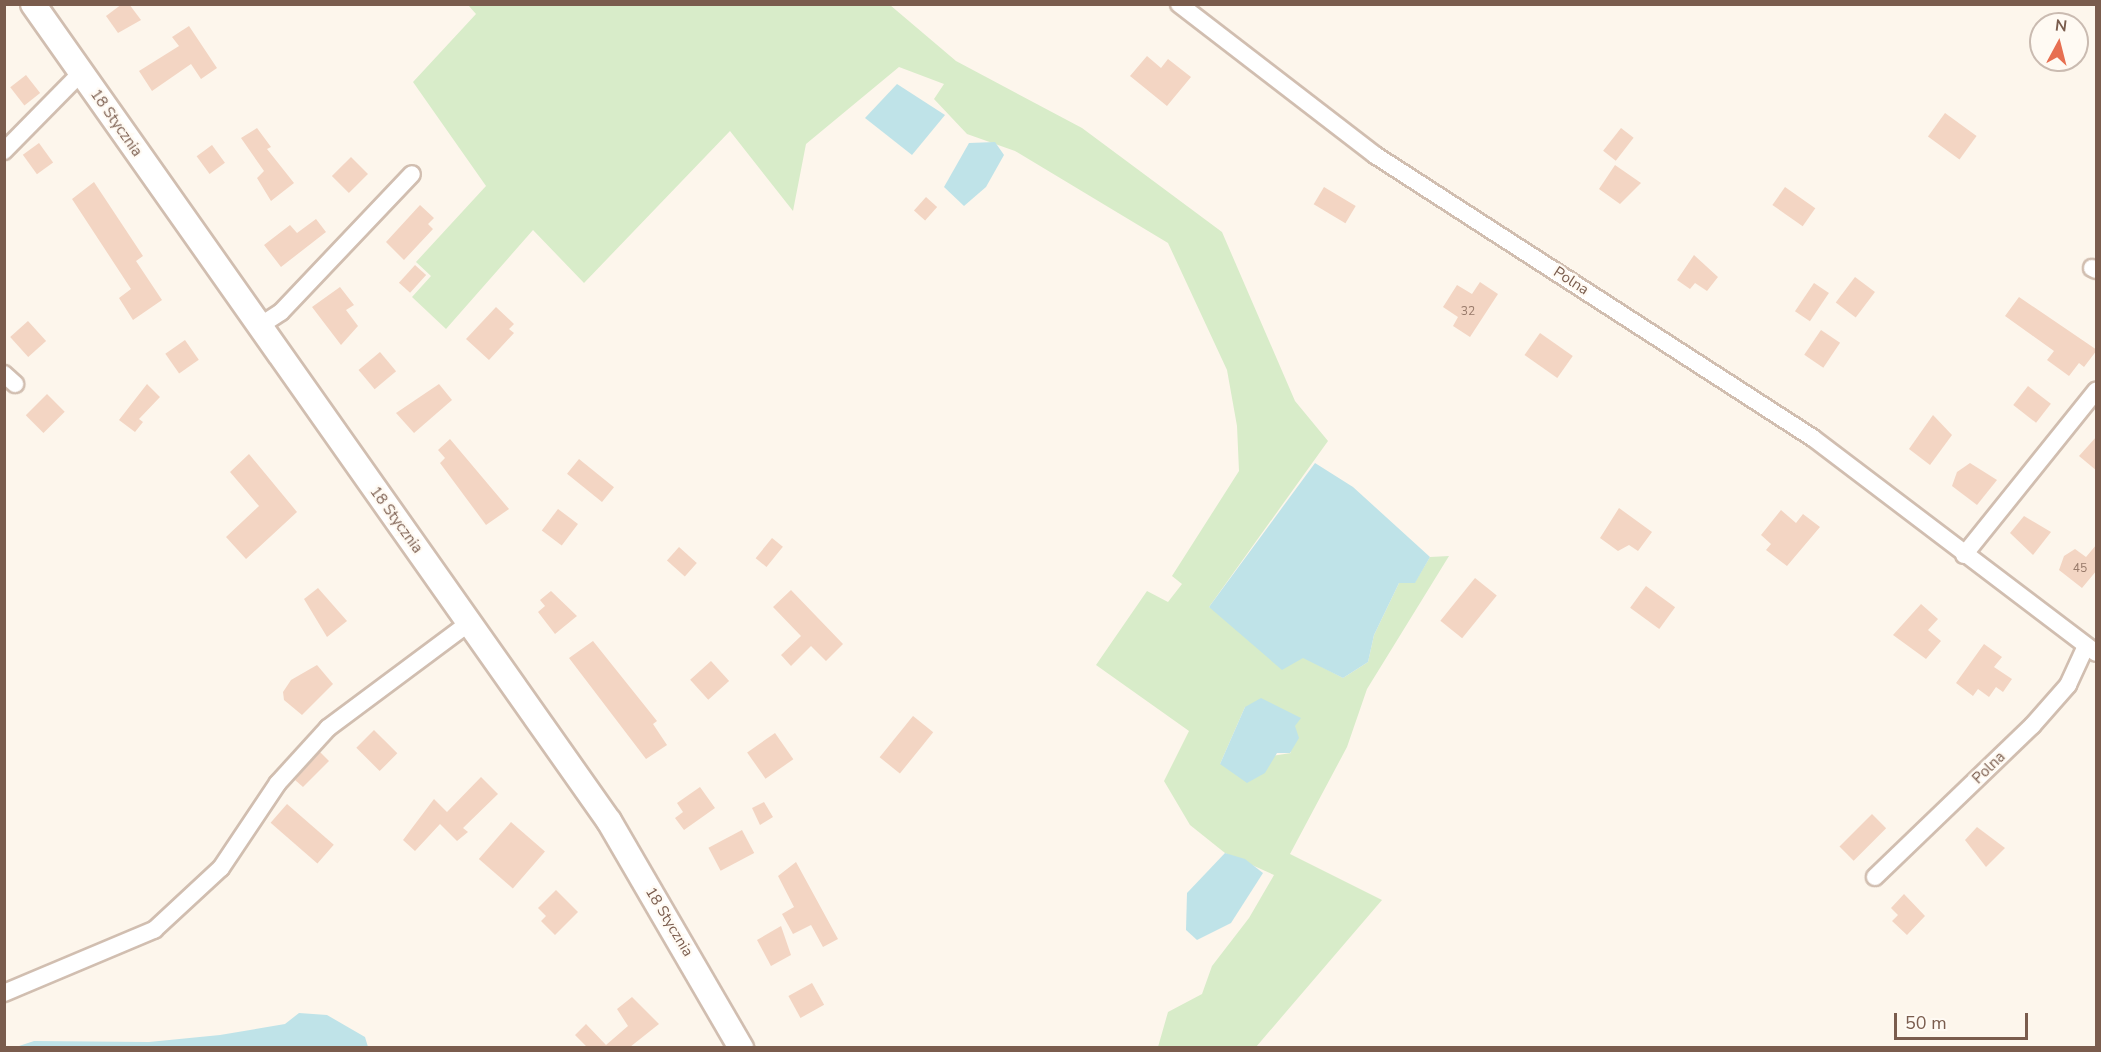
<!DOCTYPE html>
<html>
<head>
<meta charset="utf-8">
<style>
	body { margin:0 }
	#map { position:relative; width:2101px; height:1052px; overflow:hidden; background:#fdf6ec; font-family:"Nunito Sans",sans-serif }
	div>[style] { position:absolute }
	.green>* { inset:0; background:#d8ecc9 }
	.water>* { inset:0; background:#bfe3e8 }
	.building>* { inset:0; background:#f3d5c3; transform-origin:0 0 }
	.roads { filter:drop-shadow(2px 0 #d1beb0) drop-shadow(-2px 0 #d1beb0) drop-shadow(0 2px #d1beb0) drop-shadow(0 -2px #d1beb0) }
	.street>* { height:16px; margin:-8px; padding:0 8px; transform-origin:8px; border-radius:8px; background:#fff }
	.secondary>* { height:24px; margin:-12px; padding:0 12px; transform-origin:12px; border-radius:12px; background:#fff }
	span { translate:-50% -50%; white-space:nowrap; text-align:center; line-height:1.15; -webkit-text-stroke:4.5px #fffaf3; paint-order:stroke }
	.number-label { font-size:12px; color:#987a6a }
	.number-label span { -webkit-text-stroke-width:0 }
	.street-label { font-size:15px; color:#7a5c4d }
	.frame { position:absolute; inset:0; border:6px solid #7a5c4d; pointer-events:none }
	.north { position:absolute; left:2029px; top:12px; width:60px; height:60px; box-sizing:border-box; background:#fffaf3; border:2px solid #cabbb1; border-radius:50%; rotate:7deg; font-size:16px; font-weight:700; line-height:24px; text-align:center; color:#7a5c4d }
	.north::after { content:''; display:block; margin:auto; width:21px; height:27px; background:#e76f51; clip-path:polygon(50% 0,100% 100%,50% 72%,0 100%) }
	.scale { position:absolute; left:1894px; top:1013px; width:134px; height:27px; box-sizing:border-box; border:3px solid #7a5c4d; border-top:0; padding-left:8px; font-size:18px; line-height:21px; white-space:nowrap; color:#7a5c4d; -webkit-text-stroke:4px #fffaf3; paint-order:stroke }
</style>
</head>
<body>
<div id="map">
	<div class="green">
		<i style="clip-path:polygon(evenodd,468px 5px,890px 5px,956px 61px,1082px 128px,1222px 232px,1295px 401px,1328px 441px,1209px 607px,1343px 678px,1368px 662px,1374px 635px,1399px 583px,1415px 582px,1430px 557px,1449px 556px,1367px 689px,1347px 747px,1290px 854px,1382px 900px,1256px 1047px,1158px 1047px,1168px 1012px,1202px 994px,1212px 966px,1249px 918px,1274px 875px,1225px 853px,1190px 825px,1164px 781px,1189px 731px,1096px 665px,1147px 591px,1168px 602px,1182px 584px,1172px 576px,1239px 471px,1237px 426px,1227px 370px,1168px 243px,1015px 151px,967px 134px,934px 99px,944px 84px,899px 67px,806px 144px,793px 211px,730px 131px,584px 283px,533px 230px,446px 329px,412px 297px,431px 276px,416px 262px,486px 186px,413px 82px,476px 14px,468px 5px,1245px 707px,1291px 753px,1220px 764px,1245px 707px)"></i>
	</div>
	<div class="water">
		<i style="clip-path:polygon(897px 84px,945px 115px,912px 155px,865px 118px)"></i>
		<i style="clip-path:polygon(995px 142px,1004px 155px,986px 187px,964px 206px,944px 187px,969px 143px)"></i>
		<i style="clip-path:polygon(1315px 463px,1353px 487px,1430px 557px,1415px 583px,1399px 583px,1374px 635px,1368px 662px,1343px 678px,1303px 658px,1282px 670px,1209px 607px)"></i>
		<i style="clip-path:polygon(1261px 698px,1301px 718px,1295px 726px,1299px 738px,1290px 753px,1277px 753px,1265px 773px,1247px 783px,1220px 764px,1245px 707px)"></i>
		<i style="clip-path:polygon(1225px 853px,1245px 859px,1263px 873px,1231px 923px,1197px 940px,1186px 930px,1187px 893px)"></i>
		<i style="clip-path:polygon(299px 1013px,327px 1015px,365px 1037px,368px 1047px,16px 1047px,34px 1041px,149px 1042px,220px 1035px,285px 1024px)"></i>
	</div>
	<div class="building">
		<i style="clip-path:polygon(122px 4px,129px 4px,141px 20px,118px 33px,106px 16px)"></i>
		<i style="clip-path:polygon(189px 26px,217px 68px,201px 79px,191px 64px,152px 91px,139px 71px,179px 46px,172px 37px)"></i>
		<i style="clip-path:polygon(1147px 56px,1161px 68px,1168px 59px,1191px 77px,1167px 106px,1130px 76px)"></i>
		<i style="left:26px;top:75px;width:23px;height:20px;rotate:52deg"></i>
		<i style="left:1945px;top:113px;width:39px;height:29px;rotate:36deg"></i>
		<i style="clip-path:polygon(257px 128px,271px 147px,267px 149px,294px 183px,271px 201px,257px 178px,264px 171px,241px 138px)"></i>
		<i style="left:1621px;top:128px;width:16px;height:29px;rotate:38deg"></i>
		<i style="left:39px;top:143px;width:24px;height:20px;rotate:54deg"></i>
		<i style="left:212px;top:145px;width:22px;height:19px;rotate:54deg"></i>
		<i style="left:351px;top:157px;width:24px;height:27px;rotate:45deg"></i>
		<i style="clip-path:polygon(1615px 165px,1641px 183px,1620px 204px,1599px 189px)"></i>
		<i style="clip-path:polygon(94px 182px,143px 256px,136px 261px,162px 300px,133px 320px,119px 298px,131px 289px,72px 199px)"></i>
		<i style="left:1324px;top:187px;width:37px;height:20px;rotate:31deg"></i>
		<i style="left:1785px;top:187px;width:37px;height:22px;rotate:35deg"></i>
		<i style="left:926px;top:197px;width:15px;height:18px;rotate:42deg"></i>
		<i style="clip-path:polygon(420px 205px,434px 218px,428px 224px,433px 229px,404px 260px,386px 242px)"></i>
		<i style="clip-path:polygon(316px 219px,326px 232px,281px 267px,264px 245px,290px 225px,297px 233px)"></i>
		<i style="clip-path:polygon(1694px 255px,1718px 277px,1707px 291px,1695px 283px,1690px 289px,1677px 280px)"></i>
		<i style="left:415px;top:265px;width:15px;height:24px;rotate:42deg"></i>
		<i style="left:1855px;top:277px;width:25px;height:32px;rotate:37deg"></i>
		<i style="clip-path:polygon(1480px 282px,1498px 294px,1470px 337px,1453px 326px,1458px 317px,1443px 307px,1457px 285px,1472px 294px)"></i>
		<i style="left:1814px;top:283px;width:18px;height:34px;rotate:34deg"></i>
		<i style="clip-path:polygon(340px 287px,354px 305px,346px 310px,358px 326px,341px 345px,312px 307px)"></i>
		<i style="clip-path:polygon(2019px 297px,2097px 350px,2084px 367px,2079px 363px,2069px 376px,2047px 360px,2054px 351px,2005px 316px)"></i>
		<i style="clip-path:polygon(496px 307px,514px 324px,509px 329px,514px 333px,489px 360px,466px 339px)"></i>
		<i style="left:28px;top:321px;width:27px;height:24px;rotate:48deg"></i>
		<i style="left:1821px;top:330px;width:23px;height:30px;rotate:34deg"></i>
		<i style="left:1540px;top:333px;width:40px;height:27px;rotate:35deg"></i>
		<i style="left:185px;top:340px;width:24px;height:24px;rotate:55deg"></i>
		<i style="left:380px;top:352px;width:25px;height:28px;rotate:50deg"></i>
		<i style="clip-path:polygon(147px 384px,160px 397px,139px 419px,143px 422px,135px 432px,119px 420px)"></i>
		<i style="clip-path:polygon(439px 384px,452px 400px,414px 433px,396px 413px)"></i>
		<i style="left:2028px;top:386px;width:29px;height:24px;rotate:38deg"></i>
		<i style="left:47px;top:394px;width:25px;height:30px;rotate:45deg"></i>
		<i style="clip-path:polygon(1933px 415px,1952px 435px,1930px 465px,1909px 449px)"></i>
		<i style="clip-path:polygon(2097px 436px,2097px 471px,2079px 456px)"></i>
		<i style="clip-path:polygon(450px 439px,509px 509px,486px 525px,440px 463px,445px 458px,438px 450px)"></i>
		<i style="clip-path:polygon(249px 454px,297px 512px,246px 559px,226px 537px,259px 506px,230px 472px)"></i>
		<i style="left:579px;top:459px;width:45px;height:19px;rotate:39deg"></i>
		<i style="clip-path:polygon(1970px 463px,1997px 480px,1977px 505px,1952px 486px,1957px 472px)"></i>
		<i style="clip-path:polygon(1619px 508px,1652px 532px,1638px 551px,1629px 545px,1618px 551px,1600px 538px)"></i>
		<i style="left:558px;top:509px;width:25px;height:27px;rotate:37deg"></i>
		<i style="clip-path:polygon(1781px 510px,1796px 523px,1803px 514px,1820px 527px,1787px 566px,1766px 550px,1771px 544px,1761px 535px)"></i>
		<i style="clip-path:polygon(2024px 516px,2051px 532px,2033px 555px,2010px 533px)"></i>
		<i style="left:772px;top:538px;width:14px;height:26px;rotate:39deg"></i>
		<i style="clip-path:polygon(2097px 544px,2097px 570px,2082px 588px,2059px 570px,2064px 556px,2075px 549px,2086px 557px)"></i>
		<i style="left:679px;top:547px;width:24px;height:18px;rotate:42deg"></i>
		<i style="left:1475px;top:578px;width:28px;height:55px;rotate:39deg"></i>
		<i style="left:1646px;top:586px;width:36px;height:27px;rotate:36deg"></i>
		<i style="clip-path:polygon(318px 588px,347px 621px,327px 637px,304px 599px)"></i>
		<i style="clip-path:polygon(791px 590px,843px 644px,826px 661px,811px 646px,791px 666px,781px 655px,801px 636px,773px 607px)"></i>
		<i style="clip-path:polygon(551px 591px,577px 616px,555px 634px,538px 612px,545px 606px,540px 600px)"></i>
		<i style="clip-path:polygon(1921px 604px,1938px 619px,1928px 630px,1941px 641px,1926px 659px,1893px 635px)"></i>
		<i style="clip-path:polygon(593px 641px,657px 721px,653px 724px,667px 745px,646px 759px,569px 658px)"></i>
		<i style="clip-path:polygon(1984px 644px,2002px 657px,1994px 667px,2012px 679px,2003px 692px,1996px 687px,1989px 697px,1978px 689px,1973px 696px,1956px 683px)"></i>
		<i style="left:711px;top:661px;width:27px;height:28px;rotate:48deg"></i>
		<i style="clip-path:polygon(317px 665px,333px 684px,302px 715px,284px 700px,283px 692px,291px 680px)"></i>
		<i style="left:913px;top:716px;width:26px;height:53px;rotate:39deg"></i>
		<i style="left:374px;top:730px;width:33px;height:25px;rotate:45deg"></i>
		<i style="left:775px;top:733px;width:32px;height:34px;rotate:55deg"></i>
		<i style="clip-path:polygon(320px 752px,329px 761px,303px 787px,295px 780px)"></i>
		<i style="clip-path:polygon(481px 777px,498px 794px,463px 828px,468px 832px,457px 841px,440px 824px,415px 851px,403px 840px,434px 799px,447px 812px)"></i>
		<i style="clip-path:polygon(700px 787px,715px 808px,684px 830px,675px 818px,683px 812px,677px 803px)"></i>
		<i style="clip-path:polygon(764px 802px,773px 817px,760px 825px,752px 808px)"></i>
		<i style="left:287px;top:804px;width:62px;height:25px;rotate:41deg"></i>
		<i style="left:1872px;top:814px;width:20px;height:46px;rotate:45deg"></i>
		<i style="left:511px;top:822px;width:45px;height:49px;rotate:41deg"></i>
		<i style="clip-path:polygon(1977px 827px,2005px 848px,1986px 867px,1965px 840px)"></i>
		<i style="left:742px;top:830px;width:26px;height:38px;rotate:62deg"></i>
		<i style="clip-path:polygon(796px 862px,838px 939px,823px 947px,811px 925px,793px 934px,782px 914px,794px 907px,778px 876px)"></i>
		<i style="clip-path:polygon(556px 890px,578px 912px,555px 935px,541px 921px,546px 916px,538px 908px)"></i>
		<i style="clip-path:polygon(1904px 894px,1925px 916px,1907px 935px,1892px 921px,1898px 915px,1891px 908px)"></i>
		<i style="clip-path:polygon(781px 926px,791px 955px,771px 966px,757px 940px)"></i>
		<i style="left:812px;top:983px;width:25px;height:27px;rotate:61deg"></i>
		<i style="clip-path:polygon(632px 997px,659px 1024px,630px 1047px,587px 1047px,575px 1035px,586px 1024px,606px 1045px,628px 1026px,617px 1009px)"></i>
	</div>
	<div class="roads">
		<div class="street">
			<i style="left:1179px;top:4px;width:247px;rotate:37.6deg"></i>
			<i style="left:1375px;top:155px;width:521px;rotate:32.87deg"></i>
			<i style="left:1813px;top:438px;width:355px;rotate:37.2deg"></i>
			<i style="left:4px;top:151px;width:110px;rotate:-45.4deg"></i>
			<i style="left:2092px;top:268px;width:4px;rotate:27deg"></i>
			<i style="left:258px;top:327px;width:27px;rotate:-33deg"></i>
			<i style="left:281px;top:312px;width:190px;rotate:-46.5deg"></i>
			<i style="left:4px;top:374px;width:15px;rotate:42deg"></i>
			<i style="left:1964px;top:555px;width:211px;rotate:-51.2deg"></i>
			<i style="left:1875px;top:877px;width:218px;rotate:-43.9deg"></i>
			<i style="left:2032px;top:726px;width:55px;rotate:-48.7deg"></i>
			<i style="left:2068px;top:685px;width:43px;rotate:-65.2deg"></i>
			<i style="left:4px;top:993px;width:163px;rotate:-22.8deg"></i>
			<i style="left:154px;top:930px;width:91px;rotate:-42.8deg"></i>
			<i style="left:221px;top:868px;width:102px;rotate:-56.2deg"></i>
			<i style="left:278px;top:783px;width:74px;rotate:-47.7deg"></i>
			<i style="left:328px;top:728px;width:177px;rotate:-36.7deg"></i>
		</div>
		<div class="secondary">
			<i style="left:33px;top:4px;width:1000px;rotate:54.82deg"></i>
			<i style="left:609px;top:821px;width:263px;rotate:59.8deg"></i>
		</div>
	</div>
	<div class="number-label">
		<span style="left:1468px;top:312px">32</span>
		<span style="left:2080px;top:569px">45</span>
	</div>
	<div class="street-label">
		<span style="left:116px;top:123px;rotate:55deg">18 Stycznia</span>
		<span style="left:1571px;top:281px;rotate:33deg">Polna</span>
		<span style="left:396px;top:520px;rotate:54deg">18 Stycznia</span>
		<span style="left:1989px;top:768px;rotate:-44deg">Polna</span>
		<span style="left:669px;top:922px;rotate:59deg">18 Stycznia</span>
	</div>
	<div class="frame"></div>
	<div class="north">N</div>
	<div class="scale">50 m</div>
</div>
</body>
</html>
